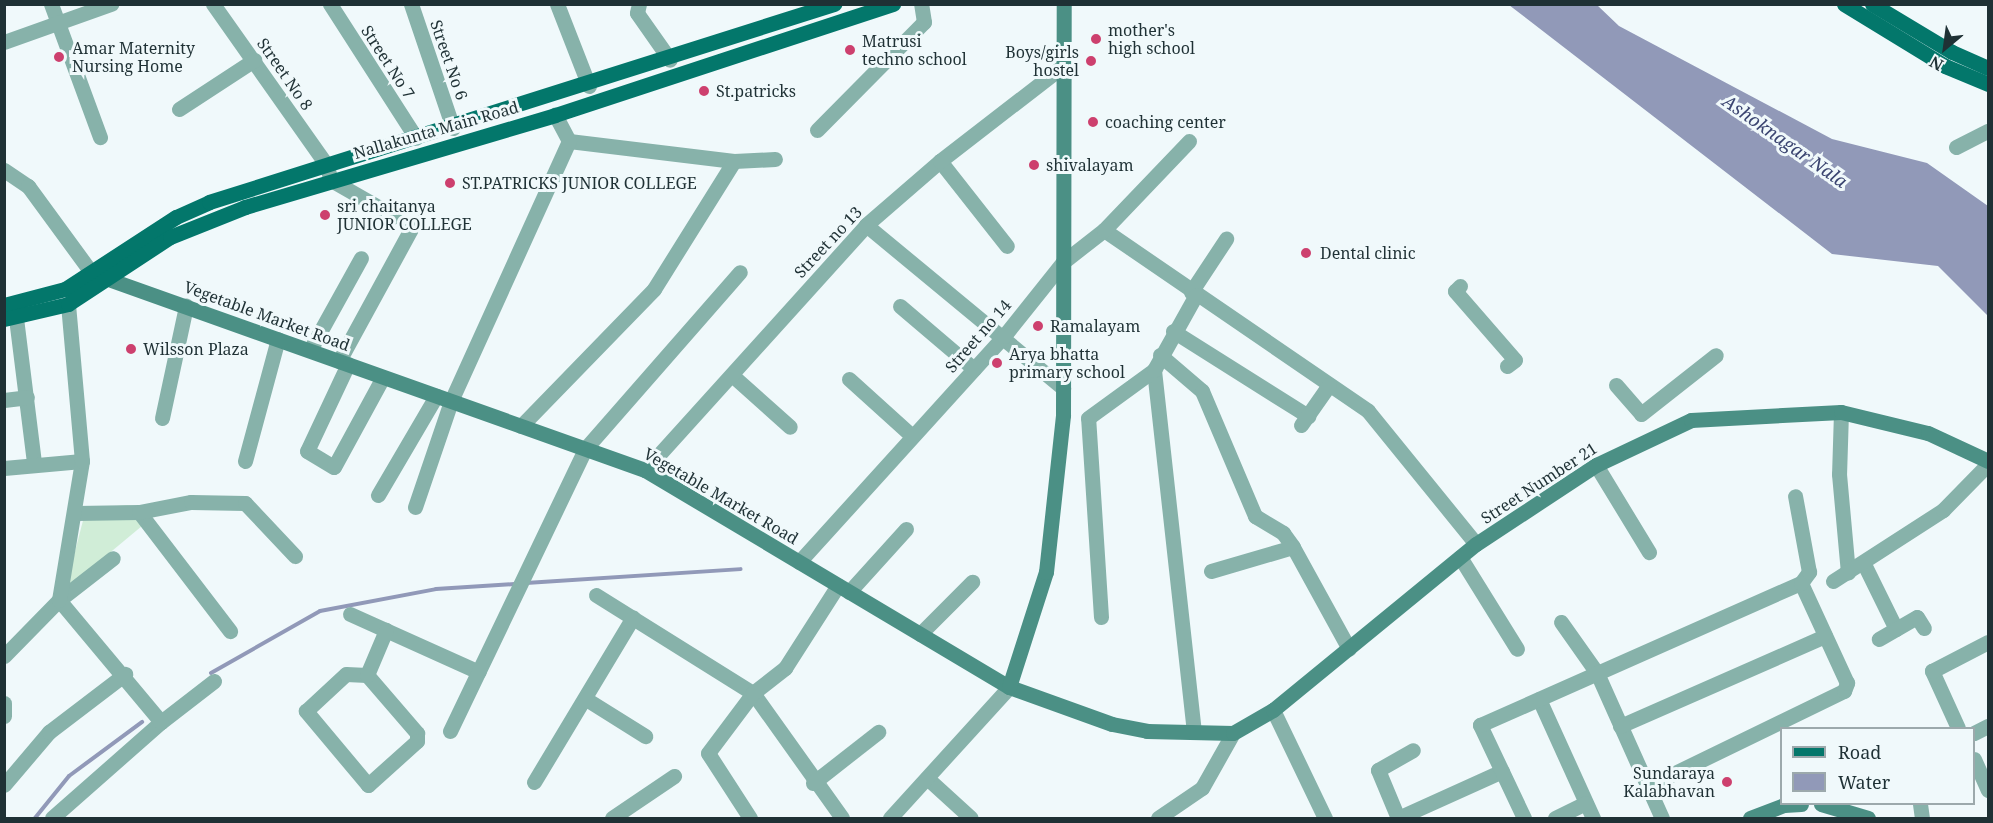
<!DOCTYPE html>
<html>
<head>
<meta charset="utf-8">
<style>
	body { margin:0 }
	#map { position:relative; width:1993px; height:823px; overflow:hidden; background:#f0f9fb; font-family:"Noto Serif",serif }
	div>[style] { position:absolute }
	.green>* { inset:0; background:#d0edd7 }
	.water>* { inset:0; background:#9199b8 }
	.stream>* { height:4px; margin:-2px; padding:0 2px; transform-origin:2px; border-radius:2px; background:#9199b8 }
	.street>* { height:15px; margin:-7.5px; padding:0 7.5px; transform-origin:7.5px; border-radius:7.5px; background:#87b2aa }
	.secondary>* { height:15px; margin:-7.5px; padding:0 7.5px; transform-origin:7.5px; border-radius:7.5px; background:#4b9085 }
	.primary>* { height:15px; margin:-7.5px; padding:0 7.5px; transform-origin:7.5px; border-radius:7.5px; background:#03776b }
	.dots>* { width:16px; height:16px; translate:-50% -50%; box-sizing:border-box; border:3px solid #f0f9fb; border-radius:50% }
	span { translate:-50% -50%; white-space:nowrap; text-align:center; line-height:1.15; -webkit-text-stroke:6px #f0f9fb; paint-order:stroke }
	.poi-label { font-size:16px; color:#1f3135 }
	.left { translate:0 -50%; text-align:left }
	.right { translate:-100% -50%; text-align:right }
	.street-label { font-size:16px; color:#1f3135 }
	.water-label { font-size:18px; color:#3b4571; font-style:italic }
	.frame { position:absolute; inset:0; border:6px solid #1f3135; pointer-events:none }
	.legend { position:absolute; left:1780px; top:727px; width:195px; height:78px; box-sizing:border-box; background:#f0f9fb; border:2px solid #9ca9ac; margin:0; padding:8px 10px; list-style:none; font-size:18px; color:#1f3135 }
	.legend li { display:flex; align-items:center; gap:12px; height:30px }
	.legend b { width:30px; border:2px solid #9ca9ac }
	.north { position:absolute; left:1915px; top:18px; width:60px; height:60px; -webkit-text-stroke:4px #f0f9fb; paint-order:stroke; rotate:209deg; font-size:16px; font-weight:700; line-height:24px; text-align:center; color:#1f3135 }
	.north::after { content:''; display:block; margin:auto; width:21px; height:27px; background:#1f3135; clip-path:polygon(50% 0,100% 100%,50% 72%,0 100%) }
</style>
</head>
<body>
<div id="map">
	<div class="green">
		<i style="clip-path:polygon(127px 505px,160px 511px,65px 590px,86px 509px)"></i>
	</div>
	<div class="water">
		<i style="clip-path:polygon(1509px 5px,1597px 5px,1619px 26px,1832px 139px,1927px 163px,1988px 206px,1988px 316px,1938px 266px,1832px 254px)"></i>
	</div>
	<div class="stream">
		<i style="left:526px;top:583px;width:215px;rotate:-3.7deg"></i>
		<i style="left:211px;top:673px;width:125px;rotate:-29.6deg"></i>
		<i style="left:320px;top:611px;width:118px;rotate:-10.7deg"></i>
		<i style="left:436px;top:589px;width:79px;rotate:-3.6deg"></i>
		<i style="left:35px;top:818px;width:54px;rotate:-51deg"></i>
		<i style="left:69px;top:776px;width:91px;rotate:-36.5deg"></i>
	</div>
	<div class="street">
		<i style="left:51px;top:4px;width:142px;rotate:69.8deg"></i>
		<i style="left:213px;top:4px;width:196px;rotate:54.8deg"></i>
		<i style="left:326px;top:164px;width:17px;rotate:73deg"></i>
		<i style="left:331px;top:180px;width:73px;rotate:29.7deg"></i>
		<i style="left:330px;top:4px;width:159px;rotate:57.3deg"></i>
		<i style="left:411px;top:4px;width:131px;rotate:71.3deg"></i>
		<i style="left:557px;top:4px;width:88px;rotate:68.7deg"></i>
		<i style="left:639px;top:4px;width:9px;rotate:103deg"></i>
		<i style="left:637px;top:13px;width:57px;rotate:54.9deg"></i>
		<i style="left:4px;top:42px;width:114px;rotate:-19.6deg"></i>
		<i style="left:179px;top:109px;width:90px;rotate:-33.2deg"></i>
		<i style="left:817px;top:130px;width:152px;rotate:-45.3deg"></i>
		<i style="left:924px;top:22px;width:18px;rotate:-99deg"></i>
		<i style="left:569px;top:141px;width:166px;rotate:6.9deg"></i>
		<i style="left:734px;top:161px;width:41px;rotate:-2.8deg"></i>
		<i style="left:1956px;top:147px;width:36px;rotate:-27deg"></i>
		<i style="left:940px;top:161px;width:108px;rotate:51.8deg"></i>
		<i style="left:4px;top:170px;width:29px;rotate:34deg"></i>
		<i style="left:28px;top:186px;width:107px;rotate:53.8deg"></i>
		<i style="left:866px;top:225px;width:256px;rotate:39.6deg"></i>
		<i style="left:1104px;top:230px;width:320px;rotate:34.4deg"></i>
		<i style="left:1368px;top:411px;width:171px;rotate:50.9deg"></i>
		<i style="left:1460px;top:286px;width:7px;rotate:135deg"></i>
		<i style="left:1455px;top:291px;width:91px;rotate:49deg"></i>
		<i style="left:1515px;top:360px;width:10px;rotate:143deg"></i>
		<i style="left:1191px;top:292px;width:64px;rotate:-56.6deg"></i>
		<i style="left:900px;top:306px;width:97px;rotate:40.4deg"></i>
		<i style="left:16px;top:318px;width:145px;rotate:82.9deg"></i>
		<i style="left:1173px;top:331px;width:160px;rotate:32.2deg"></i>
		<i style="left:310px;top:350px;width:105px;rotate:-61deg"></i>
		<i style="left:1160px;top:355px;width:55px;rotate:40.6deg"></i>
		<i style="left:1202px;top:391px;width:136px;rotate:67deg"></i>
		<i style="left:1255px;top:516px;width:33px;rotate:31deg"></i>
		<i style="left:1283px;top:533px;width:17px;rotate:54deg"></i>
		<i style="left:1293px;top:547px;width:116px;rotate:61.2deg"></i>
		<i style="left:339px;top:361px;width:153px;rotate:-61.4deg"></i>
		<i style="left:348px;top:364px;width:96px;rotate:115.2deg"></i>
		<i style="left:307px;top:451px;width:31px;rotate:31deg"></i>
		<i style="left:334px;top:467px;width:102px;rotate:-61.4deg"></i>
		<i style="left:1154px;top:370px;width:364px;rotate:83.7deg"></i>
		<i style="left:733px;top:376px;width:76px;rotate:41.8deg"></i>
		<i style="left:849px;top:379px;width:85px;rotate:42.1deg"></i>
		<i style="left:1616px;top:385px;width:38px;rotate:49deg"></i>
		<i style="left:1641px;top:414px;width:95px;rotate:-38.2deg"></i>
		<i style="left:4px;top:400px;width:23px;rotate:-7deg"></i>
		<i style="left:1841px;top:412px;width:62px;rotate:91.8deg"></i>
		<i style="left:1839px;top:474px;width:99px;rotate:84.8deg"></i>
		<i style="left:162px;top:418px;width:115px;rotate:-77.9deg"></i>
		<i style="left:1301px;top:425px;width:49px;rotate:-55deg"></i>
		<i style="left:521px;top:426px;width:191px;rotate:-45.8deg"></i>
		<i style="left:654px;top:289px;width:151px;rotate:-58deg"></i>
		<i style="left:245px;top:461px;width:126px;rotate:-74.9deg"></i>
		<i style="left:1596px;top:465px;width:102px;rotate:58.7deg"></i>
		<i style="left:4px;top:468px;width:78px;rotate:-5.1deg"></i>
		<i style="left:645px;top:470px;width:330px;rotate:-47.9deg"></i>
		<i style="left:866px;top:225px;width:98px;rotate:-40.9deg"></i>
		<i style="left:940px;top:161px;width:155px;rotate:-37.7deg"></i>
		<i style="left:378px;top:495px;width:115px;rotate:-59.6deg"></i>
		<i style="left:415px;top:507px;width:112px;rotate:-71.2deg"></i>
		<i style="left:451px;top:401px;width:286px;rotate:-65.6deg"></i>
		<i style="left:569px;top:141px;width:30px;rotate:-118deg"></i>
		<i style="left:139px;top:512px;width:150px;rotate:52.6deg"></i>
		<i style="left:76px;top:513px;width:63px;rotate:-0.9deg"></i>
		<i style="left:139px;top:512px;width:53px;rotate:-10.9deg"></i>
		<i style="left:191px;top:502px;width:54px;rotate:1.1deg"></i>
		<i style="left:245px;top:503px;width:73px;rotate:46.7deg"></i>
		<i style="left:1460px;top:557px;width:108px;rotate:58.2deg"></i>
		<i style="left:799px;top:562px;width:305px;rotate:-47.8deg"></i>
		<i style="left:1004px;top:336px;width:95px;rotate:-51.4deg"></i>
		<i style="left:1063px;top:262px;width:52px;rotate:-38deg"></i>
		<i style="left:1104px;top:230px;width:123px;rotate:-46.3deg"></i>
		<i style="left:1864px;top:564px;width:72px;rotate:63.8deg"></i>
		<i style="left:1896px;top:629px;width:20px;rotate:150deg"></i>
		<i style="left:1211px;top:571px;width:85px;rotate:-16.3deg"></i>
		<i style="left:1833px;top:581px;width:131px;rotate:-32.8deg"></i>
		<i style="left:1943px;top:510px;width:64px;rotate:-45.6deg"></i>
		<i style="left:849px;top:592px;width:85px;rotate:-47.9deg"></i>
		<i style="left:596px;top:595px;width:185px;rotate:32deg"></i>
		<i style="left:753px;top:693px;width:153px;rotate:54.5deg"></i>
		<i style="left:350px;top:614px;width:141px;rotate:24.2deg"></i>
		<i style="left:1101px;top:617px;width:199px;rotate:-93.7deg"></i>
		<i style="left:1088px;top:418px;width:82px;rotate:-36deg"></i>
		<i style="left:1154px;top:370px;width:86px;rotate:-60.8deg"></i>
		<i style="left:1561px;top:622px;width:62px;rotate:54.8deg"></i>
		<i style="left:1597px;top:673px;width:159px;rotate:65.9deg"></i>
		<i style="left:1896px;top:629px;width:24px;rotate:-30deg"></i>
		<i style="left:1917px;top:617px;width:13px;rotate:58deg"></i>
		<i style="left:920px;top:634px;width:74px;rotate:-45deg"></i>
		<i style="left:4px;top:656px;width:78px;rotate:-45.5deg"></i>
		<i style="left:59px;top:600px;width:68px;rotate:-37.9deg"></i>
		<i style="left:367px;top:675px;width:77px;rotate:49.2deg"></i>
		<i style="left:417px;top:733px;width:8px;rotate:90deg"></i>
		<i style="left:417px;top:741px;width:66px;rotate:138.1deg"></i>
		<i style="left:368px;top:785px;width:97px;rotate:-130deg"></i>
		<i style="left:306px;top:711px;width:54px;rotate:-42.8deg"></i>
		<i style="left:346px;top:674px;width:21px;rotate:3deg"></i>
		<i style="left:367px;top:675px;width:49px;rotate:-67.1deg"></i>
		<i style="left:586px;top:699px;width:70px;rotate:32.1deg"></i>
		<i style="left:1539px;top:699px;width:131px;rotate:65.6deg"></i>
		<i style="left:4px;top:703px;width:13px;rotate:90deg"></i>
		<i style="left:1273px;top:710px;width:120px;rotate:64.3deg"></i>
		<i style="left:161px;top:722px;width:67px;rotate:-37.7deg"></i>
		<i style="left:1620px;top:726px;width:224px;rotate:-23.7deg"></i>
		<i style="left:1958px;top:728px;width:63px;rotate:-114.5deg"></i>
		<i style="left:1932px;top:671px;width:63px;rotate:-27.4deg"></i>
		<i style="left:450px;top:731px;width:313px;rotate:-64.4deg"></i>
		<i style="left:585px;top:449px;width:235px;rotate:-48.8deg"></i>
		<i style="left:1974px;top:733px;width:16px;rotate:-27deg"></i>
		<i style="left:1974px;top:759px;width:34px;rotate:66deg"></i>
		<i style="left:927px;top:778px;width:59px;rotate:42.3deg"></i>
		<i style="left:534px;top:782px;width:192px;rotate:-59deg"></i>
		<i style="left:813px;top:783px;width:83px;rotate:-38.1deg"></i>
		<i style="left:4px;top:785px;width:70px;rotate:-49.7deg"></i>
		<i style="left:49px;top:732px;width:96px;rotate:-37.3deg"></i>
		<i style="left:1648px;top:786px;width:218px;rotate:-25.9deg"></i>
		<i style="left:1844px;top:691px;width:9px;rotate:-69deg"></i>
		<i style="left:1847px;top:683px;width:110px;rotate:-114.7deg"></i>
		<i style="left:1920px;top:804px;width:14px;rotate:82deg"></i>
		<i style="left:52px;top:818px;width:145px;rotate:-41.4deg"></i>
		<i style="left:161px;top:722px;width:159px;rotate:-129.9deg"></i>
		<i style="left:59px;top:600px;width:141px;rotate:-80.6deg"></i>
		<i style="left:82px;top:461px;width:158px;rotate:-95.1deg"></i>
		<i style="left:612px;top:818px;width:75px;rotate:-34.1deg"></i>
		<i style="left:750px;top:818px;width:77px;rotate:-122.9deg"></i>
		<i style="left:708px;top:753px;width:75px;rotate:-53.1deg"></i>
		<i style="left:753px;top:693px;width:41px;rotate:-38deg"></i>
		<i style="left:785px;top:668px;width:98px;rotate:-57.4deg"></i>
		<i style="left:890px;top:818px;width:177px;rotate:-47.7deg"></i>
		<i style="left:1158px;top:818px;width:53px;rotate:-34.3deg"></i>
		<i style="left:1202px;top:788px;width:63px;rotate:-60.6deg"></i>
		<i style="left:1398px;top:818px;width:114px;rotate:-24.3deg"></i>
		<i style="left:1398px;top:818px;width:52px;rotate:-112.6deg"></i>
		<i style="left:1378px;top:770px;width:40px;rotate:-29.7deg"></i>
		<i style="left:1524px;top:818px;width:103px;rotate:-115.3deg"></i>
		<i style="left:1480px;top:725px;width:351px;rotate:-23.9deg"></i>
		<i style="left:1801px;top:583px;width:14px;rotate:-54deg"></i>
		<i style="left:1809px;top:572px;width:77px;rotate:-100.4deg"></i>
		<i style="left:1555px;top:818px;width:34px;rotate:-26deg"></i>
	</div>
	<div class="secondary">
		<i style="left:111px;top:280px;width:567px;rotate:19.59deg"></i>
		<i style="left:645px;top:470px;width:424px;rotate:30.8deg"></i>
		<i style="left:1009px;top:687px;width:109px;rotate:19.8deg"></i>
		<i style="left:1112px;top:724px;width:36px;rotate:11deg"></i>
		<i style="left:1147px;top:731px;width:86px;rotate:1.3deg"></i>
		<i style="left:1233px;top:733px;width:46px;rotate:-29.9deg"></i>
		<i style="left:1273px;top:710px;width:262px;rotate:-39.3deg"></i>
		<i style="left:1476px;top:544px;width:144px;rotate:-33.4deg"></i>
		<i style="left:1596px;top:465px;width:105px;rotate:-25.3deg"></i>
		<i style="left:1691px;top:420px;width:150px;rotate:-3.1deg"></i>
		<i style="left:1841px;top:412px;width:89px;rotate:13.6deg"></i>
		<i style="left:1928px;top:433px;width:66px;rotate:25deg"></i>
		<i style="left:1009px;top:687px;width:121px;rotate:-72.2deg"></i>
		<i style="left:1046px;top:572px;width:158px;rotate:-83.8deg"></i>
		<i style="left:1063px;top:415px;width:411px;rotate:-89.9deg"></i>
		<i style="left:1821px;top:804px;width:49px;rotate:16.6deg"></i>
		<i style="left:1750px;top:818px;width:36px;rotate:-21deg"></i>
		<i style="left:1784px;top:805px;width:17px;rotate:-3deg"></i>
	</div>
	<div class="primary">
		<i style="left:1844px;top:4px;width:119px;rotate:31.5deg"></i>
		<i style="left:1945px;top:66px;width:47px;rotate:22.7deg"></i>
		<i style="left:1872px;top:4px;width:93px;rotate:31deg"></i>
		<i style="left:1952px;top:52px;width:39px;rotate:24deg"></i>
		<i style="left:4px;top:305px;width:63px;rotate:-14.7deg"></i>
		<i style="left:65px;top:289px;width:132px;rotate:-33deg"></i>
		<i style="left:176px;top:217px;width:36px;rotate:-24deg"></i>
		<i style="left:209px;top:202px;width:656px;rotate:-17.58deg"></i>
		<i style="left:4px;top:319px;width:66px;rotate:-13.2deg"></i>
		<i style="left:68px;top:304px;width:122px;rotate:-33.3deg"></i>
		<i style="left:170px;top:237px;width:81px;rotate:-21.8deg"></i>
		<i style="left:245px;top:207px;width:323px;rotate:-16.5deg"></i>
		<i style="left:555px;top:115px;width:356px;rotate:-18.2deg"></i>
	</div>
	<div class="dots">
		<i style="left:1096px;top:39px;background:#cd406e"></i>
		<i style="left:850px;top:50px;background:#cd406e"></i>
		<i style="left:59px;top:57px;background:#cd406e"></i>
		<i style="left:1091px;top:61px;background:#cd406e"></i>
		<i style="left:704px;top:91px;background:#cd406e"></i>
		<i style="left:1093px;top:122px;background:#cd406e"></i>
		<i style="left:1034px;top:165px;background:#cd406e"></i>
		<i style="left:450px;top:183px;background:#cd406e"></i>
		<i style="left:325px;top:215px;background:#cd406e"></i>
		<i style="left:1306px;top:253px;background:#cd406e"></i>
		<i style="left:1038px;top:326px;background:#cd406e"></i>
		<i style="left:131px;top:349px;background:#cd406e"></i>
		<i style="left:997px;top:363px;background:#cd406e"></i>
		<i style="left:1727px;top:782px;background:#cd406e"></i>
	</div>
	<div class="poi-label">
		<span class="left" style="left:1108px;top:39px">mother's<br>high school</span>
		<span class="left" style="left:862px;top:50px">Matrusi<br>techno school</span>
		<span class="left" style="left:72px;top:57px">Amar Maternity<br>Nursing Home</span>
		<span class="right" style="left:1079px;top:61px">Boys/girls<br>hostel</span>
		<span class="left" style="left:716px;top:91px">St.patricks</span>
		<span class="left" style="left:1105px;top:122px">coaching center</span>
		<span class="left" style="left:1046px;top:165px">shivalayam</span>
		<span class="left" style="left:462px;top:183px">ST.PATRICKS JUNIOR COLLEGE</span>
		<span class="left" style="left:337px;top:215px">sri chaitanya<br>JUNIOR COLLEGE</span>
		<span class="left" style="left:1320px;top:253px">Dental clinic</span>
		<span class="left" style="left:1050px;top:326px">Ramalayam</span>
		<span class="left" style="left:143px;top:349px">Wilsson Plaza</span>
		<span class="left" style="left:1009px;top:363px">Arya bhatta<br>primary school</span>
		<span class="right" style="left:1715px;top:782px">Sundaraya<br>Kalabhavan</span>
	</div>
	<div class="street-label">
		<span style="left:449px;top:60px;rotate:71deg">Street No 6</span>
		<span style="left:388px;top:62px;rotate:57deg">Street No 7</span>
		<span style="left:285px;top:74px;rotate:55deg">Street No 8</span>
		<span style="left:436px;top:130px;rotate:-16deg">Nallakunta Main Road</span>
		<span style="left:828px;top:242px;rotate:-47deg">Street no 13</span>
		<span style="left:267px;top:316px;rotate:20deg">Vegetable Market Road</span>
		<span style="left:978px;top:336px;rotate:-49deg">Street no 14</span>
		<span style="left:1539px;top:483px;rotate:-33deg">Street Number 21</span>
		<span style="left:721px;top:496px;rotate:30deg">Vegetable Market Road</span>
	</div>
	<div class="water-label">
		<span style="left:1785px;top:141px;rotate:35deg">Ashoknagar Nala</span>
	</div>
	<div class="frame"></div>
	<ul class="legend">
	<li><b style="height:8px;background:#03776b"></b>Road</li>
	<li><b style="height:16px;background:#9199b8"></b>Water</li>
	</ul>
	<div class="north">N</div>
</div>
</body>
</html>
